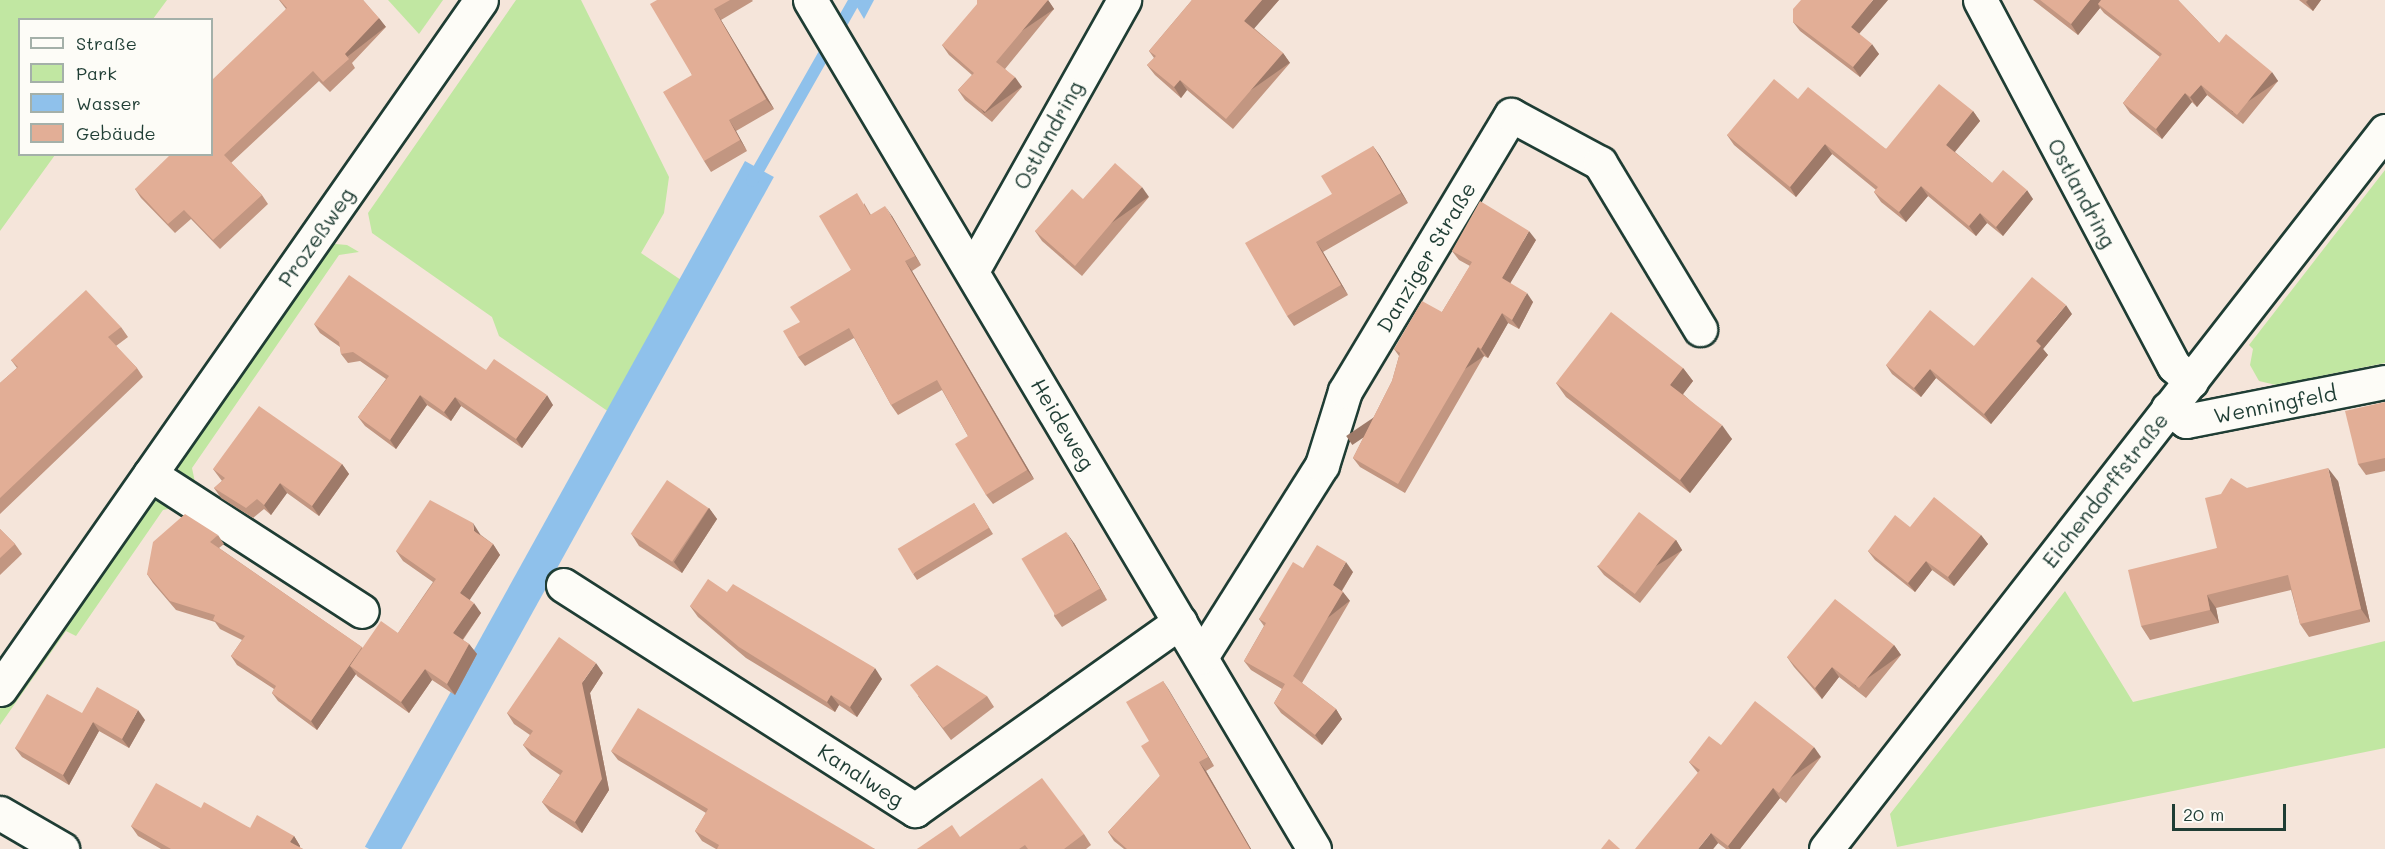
<!DOCTYPE html>
<html>
<head>
<meta charset="utf-8">
<style>
	body { margin:0 }
	#map { position:relative; width:2385px; height:849px; overflow:hidden; background:#f5e5da; font-family:Mali,sans-serif }
	div>[style] { position:absolute }
	.green>* { inset:0; background:#c1e7a2 }
	.water>* { inset:0; background:#8fc1eb; transform-origin:0 0 }
	.stream>* { height:12px; margin:-6px; padding:0 6px; transform-origin:6px; border-radius:6px; background:#8fc1eb }
	.roads { filter:drop-shadow(2px 0 #1f3d34) drop-shadow(-2px 0 #1f3d34) drop-shadow(0 2px #1f3d34) drop-shadow(0 -2px #1f3d34) }
	.minor>* { height:33px; margin:-16.5px; padding:0 16.5px; transform-origin:16.5px; border-radius:16.5px; background:#fdfcf7 }
	.wall>* { inset:0; background:#c29681 }
	.shaded-wall>* { inset:0; background:#9e7a69; transform-origin:0 0 }
	.building>* { inset:0; background:#e2ae96; transform-origin:0 0 }
	span { translate:-50% -50%; white-space:nowrap; text-align:center; line-height:1.15; -webkit-text-stroke:6px #fdfcf7; paint-order:stroke }
	.street-label { font-size:21px; color:#1f3d34 }
	.legend { position:absolute; left:18px; top:18px; width:195px; height:138px; box-sizing:border-box; background:#fdfcf7; border:2px solid #a4b0a9; margin:0; padding:8px 10px; list-style:none; font-size:18px; color:#1f3d34 }
	.legend li { display:flex; align-items:center; gap:12px; height:30px }
	.legend b { width:30px; border:2px solid #a4b0a9 }
	.scale { position:absolute; left:2172px; top:804px; width:114px; height:27px; box-sizing:border-box; border:3px solid #1f3d34; border-top:0; padding-left:8px; font-size:18px; line-height:21px; white-space:nowrap; color:#1f3d34; -webkit-text-stroke:4px #fdfcf7; paint-order:stroke }
</style>
</head>
<body>
<div id="map">
	<div class="green">
		<i style="clip-path:polygon(0 0,167px 0,153px 19px,20px 20px,20px 154px,55px 155px,0 231px)"></i>
		<i style="clip-path:polygon(388px 0,443px 0,419px 34px)"></i>
		<i style="clip-path:polygon(516px 0,581px 0,669px 177px,664px 213px,641px 253px,681px 280px,609px 412px,499px 336px,492px 317px,372px 233px,368px 213px)"></i>
		<i style="clip-path:polygon(2385px 170px,2385px 363px,2276px 385px,2259px 381px,2250px 365px,2253px 349px,2249px 345px)"></i>
		<i style="clip-path:polygon(324px 243px,347px 245px,359px 252px,339px 255px,192px 468px,196px 487px,179px 472px,177px 457px)"></i>
		<i style="clip-path:polygon(162px 495px,182px 506px,163px 510px,76px 636px,66px 631px,0 725px,0 709px,148px 497px)"></i>
		<i style="clip-path:polygon(2065px 591px,2133px 702px,2385px 641px,2385px 748px,1897px 847px,1890px 814px)"></i>
	</div>
	<div class="water">
		<i style="clip-path:polygon(853px 0,874px 0,864px 19px,854px 2px)"></i>
		<i style="left:745px;top:161px;width:33px;height:784px;rotate:29deg"></i>
	</div>
	<div class="stream">
		<i style="left:752px;top:181px;width:208px;rotate:-60.4deg"></i>
	</div>
	<div class="roads">
		<div class="minor">
			<i style="left:810px;top:0;width:987px;rotate:59.3deg"></i>
			<i style="left:1980px;top:0;width:414px;rotate:62.1deg"></i>
			<i style="left:2174px;top:366px;width:23px;rotate:41deg"></i>
			<i style="left:972px;top:271px;width:311px;rotate:-60.7deg"></i>
			<i style="left:2168px;top:408px;width:22px;rotate:36deg"></i>
			<i style="left:2186px;top:421px;width:203px;rotate:-11.1deg"></i>
			<i style="left:150px;top:474px;width:252px;rotate:32.9deg"></i>
			<i style="left:563px;top:585px;width:418px;rotate:32.6deg"></i>
			<i style="left:915px;top:810px;width:325px;rotate:-35.4deg"></i>
			<i style="left:1201px;top:657px;width:227px;rotate:-57.8deg"></i>
			<i style="left:1322px;top:465px;width:77px;rotate:-72.7deg"></i>
			<i style="left:1345px;top:391px;width:322px;rotate:-59deg"></i>
			<i style="left:1511px;top:115px;width:101px;rotate:28.3deg"></i>
			<i style="left:1600px;top:163px;width:194px;rotate:58.9deg"></i>
			<i style="left:0;top:689px;width:840px;rotate:-55.08deg"></i>
			<i style="left:0;top:813px;width:72px;rotate:30.1deg"></i>
			<i style="left:1826px;top:849px;width:910px;rotate:-52.1deg"></i>
		</div>
	</div>
	<div class="wall">
		<i style="clip-path:polygon(279px 0,363px 0,386px 27px,352px 63px,355px 68px,330px 92px,319px 81px,231px 163px,262px 195px,268px 204px,220px 249px,191px 219px,175px 233px,141px 198px,135px 189px,212px 154px,286px 9px)"></i>
		<i style="clip-path:polygon(657px 0,752px 0,753px 1px,721px 20px,774px 109px,736px 131px,747px 151px,711px 172px,704px 161px,692px 75px)"></i>
		<i style="clip-path:polygon(1048px 0,1054px 9px,1005px 69px,1022px 87px,992px 122px,965px 100px,958px 90px,972px 75px,949px 55px,942px 45px)"></i>
		<i style="clip-path:polygon(1192px 0,1279px 0,1254px 28px,1283px 53px,1290px 63px,1233px 129px,1187px 90px,1181px 98px,1155px 75px,1147px 65px,1154px 58px,1149px 51px)"></i>
		<i style="clip-path:polygon(1888px 0,1859px 34px,1879px 54px,1860px 77px,1800px 31px,1793px 22px)"></i>
		<i style="clip-path:polygon(2033px 0,2178px 0,2219px 43px,2278px 81px,2243px 124px,2207px 95px,2197px 107px,2192px 102px,2162px 139px,2130px 113px,2123px 103px,2160px 57px,2104px 13px,2100px 8px,2078px 35px)"></i>
		<i style="clip-path:polygon(2299px 0,2321px 0,2313px 11px)"></i>
		<i style="clip-path:polygon(1798px 99px,1886px 149px,1973px 111px,1980px 121px,1955px 152px,1992px 183px,2033px 199px,2003px 236px,1987px 223px,1976px 236px,1928px 196px,1906px 222px,1881px 202px,1874px 192px,1876px 190px,1832px 154px,1796px 197px,1734px 145px,1727px 135px)"></i>
		<i style="clip-path:polygon(1373px 146px,1380px 156px,1408px 203px,1323px 252px,1348px 295px,1294px 326px,1287px 316px,1332px 194px)"></i>
		<i style="clip-path:polygon(1149px 197px,1082px 276px,1042px 241px,1035px 231px,1083px 199px)"></i>
		<i style="clip-path:polygon(864px 203px,871px 215px,892px 216px,921px 265px,912px 271px,1034px 479px,993px 504px,986px 495px,968px 436px,942px 390px,898px 415px,891px 405px,854px 338px,805px 366px,798px 357px,800px 322px,851px 270px)"></i>
		<i style="clip-path:polygon(1536px 240px,1510px 283px,1533px 302px,1519px 329px,1508px 323px,1488px 358px,1484px 356px,1405px 493px,1360px 467px,1353px 458px,1392px 381px,1399px 356px,1394px 349px,1442px 312px,1470px 266px,1459px 260px,1452px 251px)"></i>
		<i style="clip-path:polygon(2072px 314px,2043px 349px,2048px 355px,1991px 424px,1936px 378px,1921px 397px,1892px 374px,1886px 365px,1974px 346px)"></i>
		<i style="clip-path:polygon(314px 324px,486px 370px,553px 405px,522px 448px,461px 406px,451px 421px,427px 405px,396px 449px,365px 426px,358px 417px,386px 379px,360px 361px,348px 363px,341px 354px,340px 347px,320px 333px)"></i>
		<i style="clip-path:polygon(121px 327px,128px 337px,116px 346px,137px 368px,143px 377px,0 514px,0 383px,17px 368px,11px 360px)"></i>
		<i style="clip-path:polygon(1683px 368px,1693px 381px,1683px 394px,1732px 439px,1690px 493px,1566px 397px,1556px 383px)"></i>
		<i style="clip-path:polygon(2385px 402px,2385px 471px,2366px 475px,2358px 464px)"></i>
		<i style="clip-path:polygon(342px 464px,349px 474px,319px 516px,287px 493px,271px 515px,264px 509px,253px 518px,221px 498px,214px 488px,222px 481px,213px 469px)"></i>
		<i style="clip-path:polygon(2338px 481px,2370px 622px,2309px 637px,2300px 624px,2291px 590px,2216px 608px,2219px 623px,2150px 640px,2141px 626px,2217px 548px,2247px 488px)"></i>
		<i style="clip-path:polygon(974px 503px,993px 534px,917px 580px,913px 574px)"></i>
		<i style="clip-path:polygon(709px 508px,717px 519px,682px 573px,639px 546px,632px 535px)"></i>
		<i style="clip-path:polygon(1910px 527px,1981px 535px,1988px 544px,1954px 586px,1932px 570px,1915px 592px,1875px 560px,1868px 551px)"></i>
		<i style="clip-path:polygon(0 529px,15px 544px,22px 554px,0 575px)"></i>
		<i style="clip-path:polygon(480px 534px,481px 535px,493px 544px,500px 555px,469px 600px,481px 613px,463px 640px,469px 644px,477px 654px,455px 695px,432px 680px,409px 713px,357px 676px,356px 674px,317px 730px,278px 701px,272px 693px,274px 689px,237px 665px,231px 656px,242px 640px,220px 629px,215px 622px,176px 610px,153px 583px,147px 574px,218px 535px,224px 544px,219px 548px,363px 648px,398px 633px,433px 582px,403px 561px,396px 551px)"></i>
		<i style="clip-path:polygon(1676px 540px,1682px 550px,1640px 603px,1604px 575px,1597px 566px)"></i>
		<i style="clip-path:polygon(1074px 543px,1107px 600px,1062px 627px,1054px 616px)"></i>
		<i style="clip-path:polygon(1303px 568px,1353px 572px,1342px 591px,1350px 601px,1302px 683px,1336px 709px,1342px 719px,1322px 745px,1281px 713px,1274px 703px,1282px 689px,1251px 670px,1244px 661px,1264px 626px,1259px 619px)"></i>
		<i style="clip-path:polygon(727px 592px,882px 679px,857px 717px,839px 705px,835px 712px,746px 658px,698px 617px,690px 606px)"></i>
		<i style="clip-path:polygon(1894px 645px,1901px 655px,1866px 698px,1839px 677px,1822px 699px,1794px 667px,1787px 657px)"></i>
		<i style="clip-path:polygon(603px 673px,590px 693px,609px 790px,582px 833px,550px 812px,542px 802px,560px 775px,531px 755px,523px 745px,530px 735px,514px 724px,507px 713px)"></i>
		<i style="clip-path:polygon(1163px 681px,1214px 766px,1206px 771px,1251px 849px,1124px 849px,1114px 841px,1108px 832px,1160px 776px,1149px 741px)"></i>
		<i style="clip-path:polygon(918px 696px,987px 696px,994px 707px,951px 740px)"></i>
		<i style="clip-path:polygon(82px 713px,145px 720px,129px 748px,99px 731px,69px 785px,22px 757px,15px 748px)"></i>
		<i style="clip-path:polygon(1721px 745px,1821px 757px,1786px 803px,1780px 798px,1740px 849px,1726px 849px,1718px 843px,1713px 849px,1698px 773px,1689px 762px)"></i>
		<i style="clip-path:polygon(611px 751px,875px 849px,716px 849px,702px 841px,695px 831px,706px 813px,618px 760px)"></i>
		<i style="clip-path:polygon(201px 808px,250px 828px,294px 836px,300px 846px,299px 847px,303px 849px,161px 849px,138px 836px,131px 826px)"></i>
		<i style="clip-path:polygon(1084px 834px,1091px 845px,1086px 849px,917px 849px,960px 837px)"></i>
	</div>
	<div class="shaded-wall">
		<i style="left:1048px;top:0;width:11px;height:81px;rotate:56deg"></i>
		<i style="clip-path:polygon(1262px 0,1279px 0,1252px 31px,1244px 21px)"></i>
		<i style="clip-path:polygon(1873px 0,1888px 0,1857px 36px,1851px 27px)"></i>
		<i style="clip-path:polygon(2090px 0,2107px 0,2098px 4px,2100px 8px,2078px 35px,2071px 24px)"></i>
		<i style="clip-path:polygon(2308px 0,2321px 0,2313px 11px,2306px 2px)"></i>
		<i style="clip-path:polygon(714px 9px,721px 20px,774px 109px,766px 99px)"></i>
		<i style="left:379px;top:18px;width:11px;height:50px;rotate:52deg"></i>
		<i style="clip-path:polygon(1872px 44px,1879px 54px,1860px 77px,1853px 67px)"></i>
		<i style="left:1283px;top:53px;width:12px;height:87px;rotate:55deg"></i>
		<i style="left:2272px;top:72px;width:11px;height:55px;rotate:56deg"></i>
		<i style="left:1015px;top:77px;width:12px;height:46px;rotate:55deg"></i>
		<i style="clip-path:polygon(1180px 80px,1187px 90px,1181px 98px,1174px 87px)"></i>
		<i style="clip-path:polygon(2201px 85px,2207px 95px,2197px 107px,2190px 97px)"></i>
		<i style="clip-path:polygon(2185px 93px,2192px 102px,2162px 139px,2156px 129px)"></i>
		<i style="clip-path:polygon(1973px 111px,1980px 121px,1953px 154px,1946px 145px)"></i>
		<i style="clip-path:polygon(729px 120px,736px 131px,747px 151px,740px 140px)"></i>
		<i style="clip-path:polygon(1825px 144px,1832px 154px,1796px 197px,1790px 187px)"></i>
		<i style="clip-path:polygon(1373px 146px,1380px 156px,1408px 203px,1401px 193px)"></i>
		<i style="clip-path:polygon(1921px 186px,1928px 196px,1906px 222px,1899px 212px)"></i>
		<i style="left:1142px;top:187px;width:12px;height:104px;rotate:55deg"></i>
		<i style="clip-path:polygon(2027px 190px,2033px 199px,2003px 236px,1996px 227px)"></i>
		<i style="clip-path:polygon(885px 206px,892px 216px,921px 265px,915px 256px)"></i>
		<i style="clip-path:polygon(1980px 213px,1987px 223px,1976px 236px,1969px 226px)"></i>
		<i style="clip-path:polygon(1529px 231px,1536px 240px,1508px 287px,1502px 278px)"></i>
		<i style="clip-path:polygon(1316px 242px,1323px 252px,1348px 295px,1341px 285px)"></i>
		<i style="clip-path:polygon(905px 261px,912px 271px,1034px 479px,1027px 470px)"></i>
		<i style="clip-path:polygon(1527px 293px,1533px 302px,1519px 329px,1512px 320px)"></i>
		<i style="clip-path:polygon(2066px 305px,2072px 314px,2043px 349px,2048px 355px,1991px 424px,1984px 414px,2036px 341px)"></i>
		<i style="clip-path:polygon(1502px 313px,1508px 323px,1488px 358px,1481px 349px)"></i>
		<i style="left:1478px;top:347px;width:11px;height:159px;rotate:56deg"></i>
		<i style="clip-path:polygon(1683px 368px,1693px 381px,1680px 398px,1670px 385px)"></i>
		<i style="clip-path:polygon(1930px 369px,1936px 378px,1921px 397px,1914px 388px)"></i>
		<i style="clip-path:polygon(420px 395px,427px 405px,396px 449px,390px 440px)"></i>
		<i style="clip-path:polygon(547px 395px,553px 405px,522px 448px,516px 439px)"></i>
		<i style="clip-path:polygon(455px 397px,461px 406px,451px 421px,444px 412px)"></i>
		<i style="clip-path:polygon(1722px 425px,1732px 439px,1690px 493px,1680px 480px)"></i>
		<i style="clip-path:polygon(342px 464px,349px 474px,319px 516px,312px 506px)"></i>
		<i style="clip-path:polygon(2328px 468px,2338px 481px,2370px 622px,2361px 609px)"></i>
		<i style="clip-path:polygon(280px 483px,287px 493px,271px 515px,264px 505px)"></i>
		<i style="clip-path:polygon(709px 508px,717px 519px,682px 573px,674px 562px)"></i>
		<i style="clip-path:polygon(473px 523px,480px 534px,481px 541px,474px 531px)"></i>
		<i style="clip-path:polygon(1066px 532px,1074px 543px,1107px 600px,1100px 589px)"></i>
		<i style="clip-path:polygon(1981px 535px,1988px 544px,1954px 586px,1948px 577px)"></i>
		<i style="left:1676px;top:540px;width:12px;height:69px;rotate:59deg"></i>
		<i style="clip-path:polygon(493px 544px,500px 555px,467px 604px,460px 593px)"></i>
		<i style="clip-path:polygon(1926px 561px,1932px 570px,1915px 592px,1908px 583px)"></i>
		<i style="clip-path:polygon(1346px 562px,1353px 572px,1339px 595px,1333px 585px)"></i>
		<i style="left:1343px;top:592px;width:11px;height:98px;rotate:52deg"></i>
		<i style="clip-path:polygon(2207px 595px,2216px 608px,2219px 623px,2210px 610px)"></i>
		<i style="clip-path:polygon(474px 603px,481px 613px,460px 643px,453px 633px)"></i>
		<i style="clip-path:polygon(469px 644px,477px 654px,455px 695px,447px 684px)"></i>
		<i style="left:1894px;top:645px;width:12px;height:55px;rotate:55deg"></i>
		<i style="clip-path:polygon(362px 647px,350px 666px,356px 674px,317px 730px,311px 721px)"></i>
		<i style="clip-path:polygon(596px 663px,603px 673px,590px 693px,609px 790px,582px 833px,575px 822px,582px 683px)"></i>
		<i style="clip-path:polygon(1832px 667px,1839px 677px,1822px 699px,1815px 688px)"></i>
		<i style="clip-path:polygon(875px 668px,882px 679px,857px 717px,850px 707px)"></i>
		<i style="clip-path:polygon(425px 669px,432px 680px,409px 713px,401px 702px)"></i>
		<i style="clip-path:polygon(1163px 681px,1169px 690px,1214px 766px,1208px 757px)"></i>
		<i style="clip-path:polygon(831px 695px,839px 705px,835px 712px,827px 702px)"></i>
		<i style="clip-path:polygon(1336px 709px,1342px 719px,1322px 745px,1315px 735px)"></i>
		<i style="clip-path:polygon(138px 710px,145px 720px,129px 748px,122px 739px)"></i>
		<i style="clip-path:polygon(93px 722px,99px 731px,69px 785px,63px 775px)"></i>
		<i style="left:1814px;top:747px;width:12px;height:58px;rotate:55deg"></i>
		<i style="clip-path:polygon(1199px 762px,1206px 771px,1251px 849px,1250px 849px)"></i>
		<i style="clip-path:polygon(1773px 788px,1780px 798px,1740px 849px,1730px 849px,1728px 846px)"></i>
		<i style="clip-path:polygon(1711px 833px,1718px 843px,1713px 849px,1698px 849px)"></i>
		<i style="clip-path:polygon(294px 836px,300px 846px,299px 849px,290px 842px)"></i>
	</div>
	<div class="building">
		<i style="clip-path:polygon(280px 0,363px 0,379px 18px,345px 54px,349px 59px,323px 82px,313px 71px,224px 155px,262px 195px,213px 240px,184px 210px,168px 224px,135px 189px,171px 154px,212px 154px,212px 80px,287px 8px)"></i>
		<i style="clip-path:polygon(657px 0,730px 0,714px 9px,766px 99px,729px 120px,740px 140px,704px 161px,663px 92px,692px 75px,650px 4px)"></i>
		<i style="clip-path:polygon(977px 0,1048px 0,996px 62px,1015px 77px,985px 112px,958px 90px,974px 73px,942px 45px,977px 4px)"></i>
		<i style="clip-path:polygon(1192px 0,1262px 0,1244px 21px,1283px 53px,1226px 119px,1180px 80px,1174px 87px,1147px 65px,1156px 56px,1149px 51px)"></i>
		<i style="clip-path:polygon(1801px 0,1873px 0,1851px 27px,1872px 44px,1853px 67px,1793px 22px,1793px 9px)"></i>
		<i style="clip-path:polygon(2040px 0,2090px 0,2071px 24px)"></i>
		<i style="clip-path:polygon(2101px 0,2178px 0,2219px 43px,2226px 34px,2272px 72px,2237px 115px,2201px 85px,2190px 97px,2185px 93px,2156px 129px,2123px 103px,2162px 54px,2098px 4px)"></i>
		<i style="clip-path:polygon(1774px 79px,1798px 99px,1808px 87px,1886px 149px,1939px 84px,1973px 111px,1946px 145px,1992px 183px,2003px 170px,2027px 190px,1996px 227px,1980px 213px,1969px 226px,1921px 186px,1899px 212px,1874px 192px,1878px 187px,1825px 144px,1790px 187px,1727px 135px)"></i>
		<i style="clip-path:polygon(1373px 146px,1401px 193px,1316px 242px,1341px 285px,1287px 316px,1245px 243px,1332px 194px,1321px 176px)"></i>
		<i style="clip-path:polygon(1115px 163px,1142px 187px,1075px 266px,1035px 231px,1072px 189px,1083px 199px)"></i>
		<i style="clip-path:polygon(857px 193px,870px 215px,885px 206px,915px 256px,905px 261px,1027px 470px,986px 495px,955px 444px,968px 436px,937px 380px,891px 405px,849px 328px,798px 357px,783px 331px,800px 322px,790px 307px,851px 270px,819px 216px)"></i>
		<i style="clip-path:polygon(1480px 201px,1529px 231px,1502px 278px,1527px 293px,1512px 320px,1502px 313px,1481px 349px,1478px 347px,1398px 484px,1353px 458px,1392px 381px,1400px 353px,1394px 349px,1422px 301px,1442px 312px,1472px 262px,1452px 251px)"></i>
		<i style="clip-path:polygon(349px 275px,486px 370px,494px 359px,547px 395px,516px 439px,455px 397px,444px 412px,420px 395px,390px 440px,358px 417px,389px 376px,353px 352px,341px 354px,339px 342px,314px 324px)"></i>
		<i style="clip-path:polygon(2032px 277px,2066px 305px,2036px 341px,2041px 346px,1984px 414px,1930px 369px,1914px 388px,1886px 365px,1930px 310px,1974px 346px)"></i>
		<i style="clip-path:polygon(86px 290px,121px 327px,108px 337px,137px 368px,0 498px,0 383px,18px 367px,11px 360px)"></i>
		<i style="clip-path:polygon(1611px 312px,1683px 368px,1670px 385px,1722px 425px,1680px 480px,1556px 383px)"></i>
		<i style="clip-path:polygon(2385px 402px,2385px 458px,2358px 464px,2345px 411px)"></i>
		<i style="clip-path:polygon(259px 406px,342px 464px,312px 506px,280px 483px,264px 505px,257px 499px,246px 508px,214px 488px,225px 478px,213px 469px)"></i>
		<i style="clip-path:polygon(2328px 468px,2361px 609px,2300px 624px,2288px 575px,2207px 595px,2210px 610px,2141px 626px,2128px 570px,2217px 548px,2205px 498px,2221px 494px,2231px 478px,2247px 488px)"></i>
		<i style="left:667px;top:480px;width:50px;height:65px;rotate:34deg"></i>
		<i style="clip-path:polygon(1934px 497px,1981px 535px,1948px 577px,1926px 561px,1908px 583px,1868px 551px,1895px 515px,1910px 527px)"></i>
		<i style="clip-path:polygon(430px 500px,473px 523px,474px 531px,493px 544px,460px 593px,474px 603px,453px 633px,469px 644px,447px 684px,425px 669px,401px 702px,350px 666px,381px 621px,398px 633px,436px 579px,396px 551px)"></i>
		<i style="left:974px;top:503px;width:29px;height:89px;rotate:59deg"></i>
		<i style="left:1639px;top:512px;width:46px;height:68px;rotate:37deg"></i>
		<i style="clip-path:polygon(185px 514px,218px 535px,210px 542px,362px 647px,311px 721px,272px 693px,276px 686px,231px 656px,245px 636px,213px 620px,215px 615px,170px 601px,147px 574px,153px 542px)"></i>
		<i style="clip-path:polygon(0 529px,15px 544px,0 558px)"></i>
		<i style="left:1066px;top:532px;width:66px;height:52px;rotate:59deg"></i>
		<i style="clip-path:polygon(1317px 545px,1346px 562px,1333px 585px,1343px 592px,1293px 676px,1336px 709px,1315px 735px,1274px 703px,1285px 684px,1244px 661px,1266px 623px,1259px 619px,1293px 562px,1303px 568px)"></i>
		<i style="clip-path:polygon(708px 579px,727px 592px,733px 584px,875px 668px,850px 707px,831px 695px,827px 702px,739px 647px,690px 606px)"></i>
		<i style="clip-path:polygon(1835px 599px,1894px 645px,1859px 688px,1832px 667px,1815px 688px,1787px 657px)"></i>
		<i style="clip-path:polygon(559px 637px,596px 663px,582px 683px,602px 779px,575px 822px,542px 802px,563px 771px,523px 745px,533px 731px,507px 713px)"></i>
		<i style="clip-path:polygon(937px 665px,987px 696px,943px 728px,910px 685px)"></i>
		<i style="clip-path:polygon(1163px 681px,1208px 757px,1199px 762px,1250px 849px,1127px 849px,1108px 832px,1160px 776px,1141px 746px,1149px 741px,1126px 702px)"></i>
		<i style="clip-path:polygon(97px 687px,138px 710px,122px 739px,93px 722px,63px 775px,15px 748px,47px 694px,82px 713px)"></i>
		<i style="clip-path:polygon(1755px 701px,1814px 747px,1779px 793px,1773px 788px,1728px 846px,1711px 833px,1698px 849px,1635px 849px,1700px 770px,1689px 762px,1709px 736px,1721px 745px)"></i>
		<i style="clip-path:polygon(638px 708px,875px 849px,717px 849px,719px 845px,695px 831px,708px 809px,611px 751px)"></i>
		<i style="clip-path:polygon(1042px 778px,1084px 834px,1064px 849px,1028px 849px,1025px 845px,1019px 849px,917px 849px,952px 825px,960px 837px)"></i>
		<i style="clip-path:polygon(156px 783px,201px 808px,204px 802px,250px 828px,257px 815px,294px 836px,290px 842px,303px 849px,171px 849px,131px 826px)"></i>
		<i style="clip-path:polygon(1609px 839px,1620px 849px,1601px 849px)"></i>
	</div>
	<div class="street-label">
		<span style="left:1048px;top:135px;rotate:-61deg">Ostlandring</span>
		<span style="left:2082px;top:193px;rotate:62deg">Ostlandring</span>
		<span style="left:316px;top:237px;rotate:-55deg">Prozeßweg</span>
		<span style="left:1426px;top:257px;rotate:-59deg">Danziger Straße</span>
		<span style="left:2275px;top:404px;rotate:-11deg">Wenningfeld</span>
		<span style="left:1063px;top:424px;rotate:59deg">Heideweg</span>
		<span style="left:2105px;top:490px;rotate:-52deg">Eichendorffstraße</span>
		<span style="left:861px;top:775px;rotate:33deg">Kanalweg</span>
	</div>
	<ul class="legend">
	<li><b style="height:8px;background:#fdfcf7"></b>Straße</li>
	<li><b style="height:16px;background:#c1e7a2"></b>Park</li>
	<li><b style="height:16px;background:#8fc1eb"></b>Wasser</li>
	<li><b style="height:16px;background:#e2ae96"></b>Gebäude</li>
	</ul>
	<div class="scale">20 m</div>
</div>
</body>
</html>
